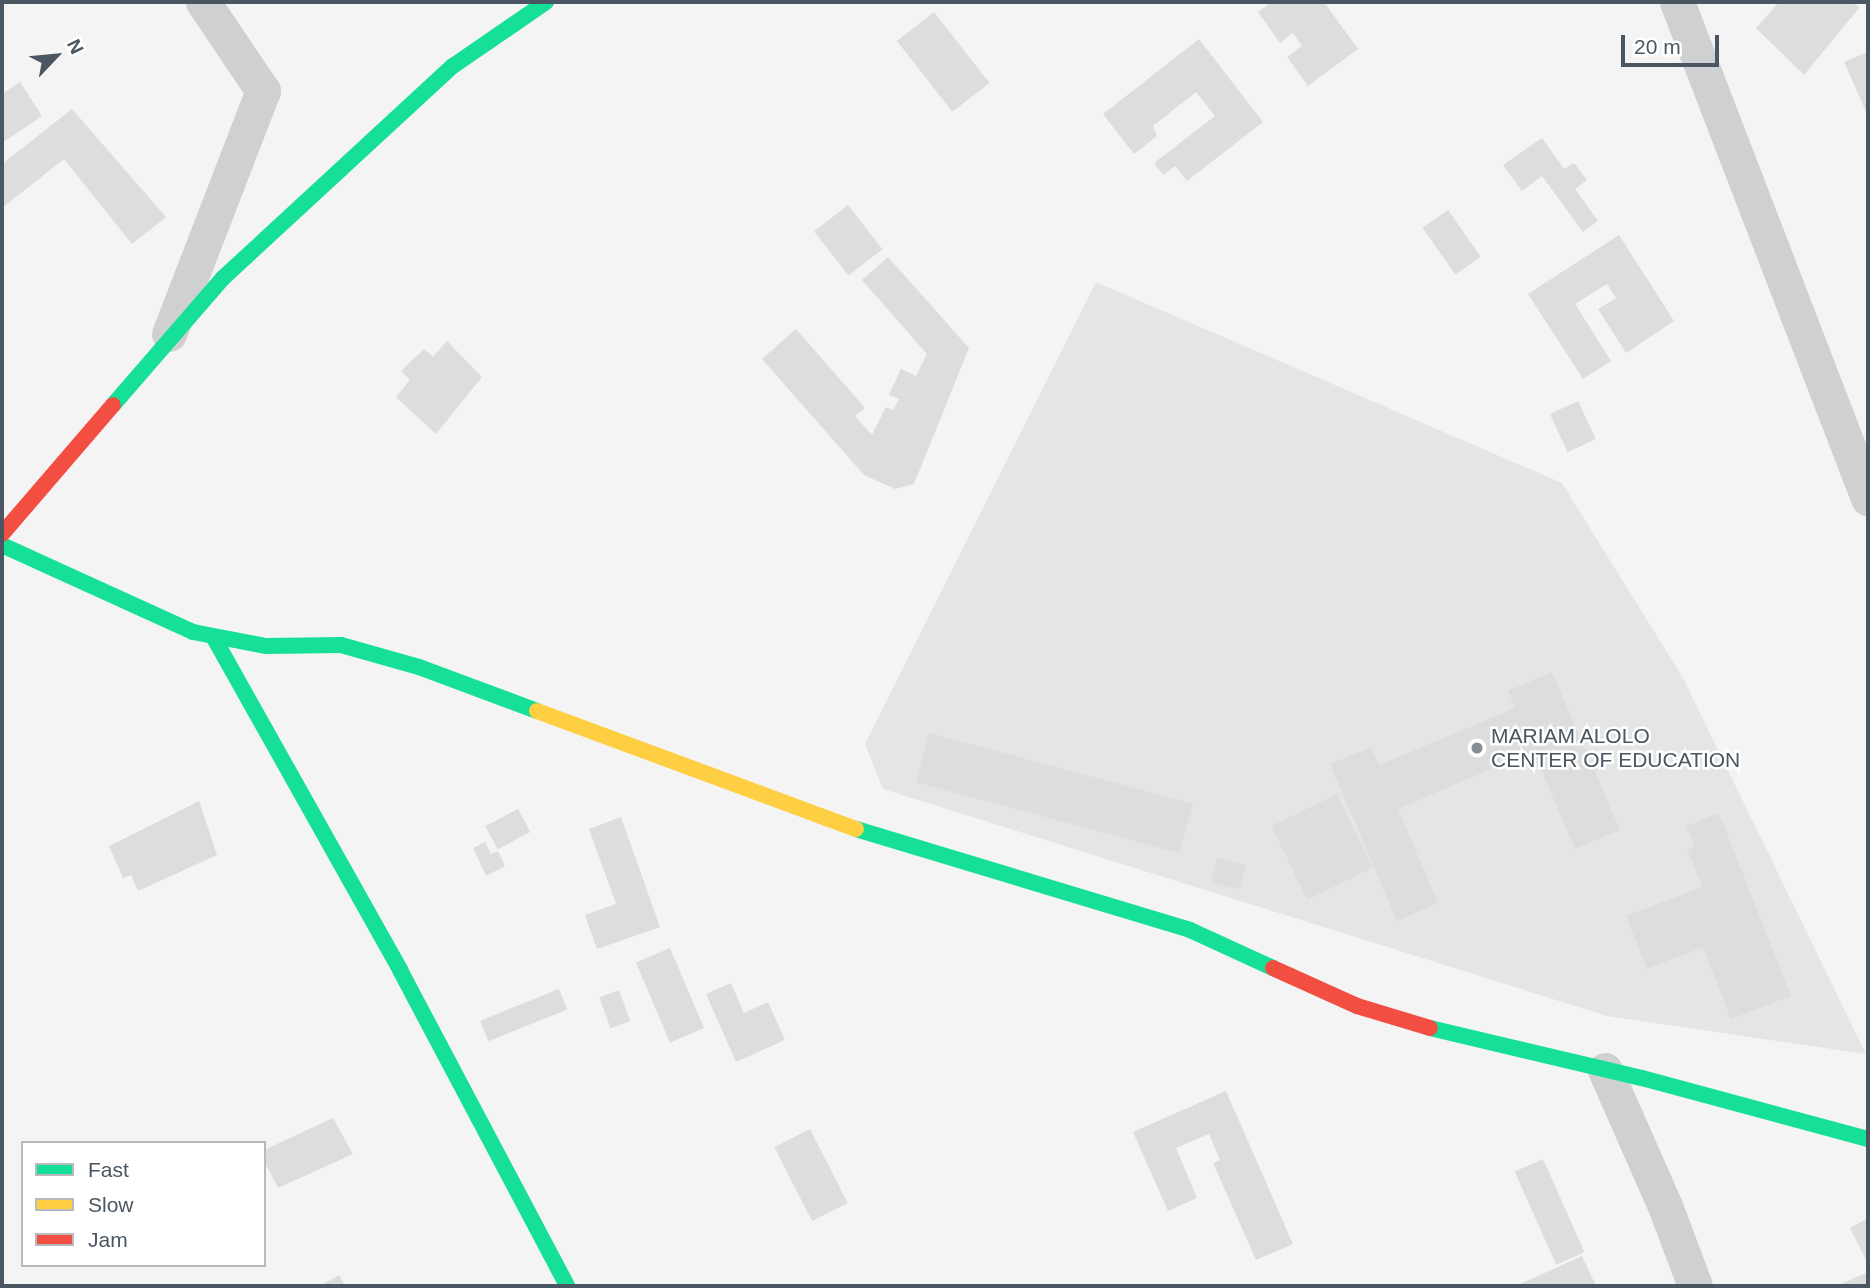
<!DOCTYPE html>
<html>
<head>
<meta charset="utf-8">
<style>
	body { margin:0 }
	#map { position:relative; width:1870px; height:1288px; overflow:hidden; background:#f4f4f4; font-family:Arial,sans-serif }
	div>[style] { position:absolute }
	.education>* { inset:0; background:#e6e5e6 }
	.building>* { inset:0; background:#ddddde; transform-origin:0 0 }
	.street>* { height:35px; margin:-17.5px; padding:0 17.5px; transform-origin:17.5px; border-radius:17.5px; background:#ced0d2 }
	.fast>* { height:16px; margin:-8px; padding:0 8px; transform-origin:8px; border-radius:8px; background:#16e098 }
	.slow>* { height:16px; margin:-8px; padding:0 8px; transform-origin:8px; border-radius:8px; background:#ffcf43 }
	.jam>* { height:16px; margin:-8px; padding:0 8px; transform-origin:8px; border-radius:8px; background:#f24e42 }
	.dots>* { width:19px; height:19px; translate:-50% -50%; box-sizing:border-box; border:4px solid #fff; border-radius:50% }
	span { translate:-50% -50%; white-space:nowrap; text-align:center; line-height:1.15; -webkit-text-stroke:5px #fff; paint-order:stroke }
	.poi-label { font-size:21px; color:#4a5661 }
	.left { translate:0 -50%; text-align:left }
	.frame { position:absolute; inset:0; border:4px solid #4a5661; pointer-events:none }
	.legend { position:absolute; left:21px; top:1141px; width:245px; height:126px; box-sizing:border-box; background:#fff; border:2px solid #b7bbc0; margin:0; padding:9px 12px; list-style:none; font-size:21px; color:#4a5661 }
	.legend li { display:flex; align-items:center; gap:14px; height:35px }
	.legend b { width:35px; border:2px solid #b7bbc0 }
	.north { position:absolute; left:21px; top:21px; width:70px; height:70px; -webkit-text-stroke:5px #fff; paint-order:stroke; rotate:64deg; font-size:19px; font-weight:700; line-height:28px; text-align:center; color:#4a5661 }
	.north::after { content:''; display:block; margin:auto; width:24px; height:32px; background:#4a5661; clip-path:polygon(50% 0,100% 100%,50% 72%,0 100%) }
	.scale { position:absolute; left:1621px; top:35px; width:98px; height:32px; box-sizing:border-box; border:4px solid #4a5661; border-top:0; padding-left:9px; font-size:21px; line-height:24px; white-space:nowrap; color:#4a5661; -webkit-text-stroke:5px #fff; paint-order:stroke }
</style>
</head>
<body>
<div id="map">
	<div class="education">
		<i style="clip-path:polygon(1096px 282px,1562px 483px,1683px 678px,1866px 1054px,1607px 1016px,883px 789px,865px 744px)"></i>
	</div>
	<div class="building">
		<i style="clip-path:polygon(1272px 2px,1324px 2px,1358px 49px,1308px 86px,1287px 57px,1302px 46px,1293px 33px,1280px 43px,1258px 12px)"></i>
		<i style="clip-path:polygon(1779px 2px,1854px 2px,1859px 8px,1804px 75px,1756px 28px)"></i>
		<i style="left:934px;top:12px;width:90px;height:47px;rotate:52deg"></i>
		<i style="clip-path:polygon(1199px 39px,1263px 122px,1187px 181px,1175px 166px,1163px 175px,1154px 163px,1215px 116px,1196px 92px,1153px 126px,1157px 136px,1134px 154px,1103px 114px)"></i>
		<i style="clip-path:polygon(1868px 52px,1868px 116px,1844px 62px)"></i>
		<i style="clip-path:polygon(20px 82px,42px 116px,2px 143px,2px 94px)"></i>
		<i style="clip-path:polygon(72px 109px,166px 217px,132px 244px,64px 159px,2px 208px,2px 164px)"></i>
		<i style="clip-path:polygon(1542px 138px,1564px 169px,1574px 163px,1587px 180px,1575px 189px,1598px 221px,1583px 232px,1542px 176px,1522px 191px,1503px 165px)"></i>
		<i style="left:848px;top:205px;width:56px;height:43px;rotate:52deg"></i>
		<i style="left:1448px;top:210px;width:57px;height:31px;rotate:55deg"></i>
		<i style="clip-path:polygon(1619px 235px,1674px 321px,1626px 353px,1598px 309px,1616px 298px,1607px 284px,1575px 304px,1611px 361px,1583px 379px,1528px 294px)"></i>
		<i style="clip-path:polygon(888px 257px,969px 348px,914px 484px,895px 489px,864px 475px,762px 359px,796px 329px,865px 408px,855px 416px,872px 435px,886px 407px,893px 410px,899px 399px,889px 395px,901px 369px,916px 376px,927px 354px,862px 280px)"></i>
		<i style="clip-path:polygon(447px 341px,482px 377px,436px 434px,396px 397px,410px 380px,401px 371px,424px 349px,433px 357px)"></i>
		<i style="left:1578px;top:401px;width:42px;height:31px;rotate:65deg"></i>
		<i style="clip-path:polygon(1552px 672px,1620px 830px,1575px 849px,1533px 751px,1398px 809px,1438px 903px,1397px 921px,1330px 764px,1371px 747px,1379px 765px,1515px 708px,1508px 691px)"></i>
		<i style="left:929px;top:733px;width:273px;height:51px;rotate:15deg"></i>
		<i style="left:1337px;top:794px;width:82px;height:73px;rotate:64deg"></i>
		<i style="clip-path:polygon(199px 801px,217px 855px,138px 891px,131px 875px,123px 878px,109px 846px)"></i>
		<i style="left:518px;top:809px;width:26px;height:37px;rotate:62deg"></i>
		<i style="clip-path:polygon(1719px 813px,1791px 996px,1731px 1019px,1703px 947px,1647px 969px,1626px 916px,1702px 887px,1687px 849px,1695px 846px,1686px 826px)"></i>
		<i style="clip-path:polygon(621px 817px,660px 927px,597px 949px,585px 915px,616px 904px,589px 829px)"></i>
		<i style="clip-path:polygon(485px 842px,491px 854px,498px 851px,505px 866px,486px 876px,473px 848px)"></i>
		<i style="left:1217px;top:858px;width:30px;height:25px;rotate:14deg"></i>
		<i style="left:670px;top:948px;width:87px;height:37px;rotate:67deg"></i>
		<i style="clip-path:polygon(731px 983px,744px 1013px,768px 1002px,785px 1040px,736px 1062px,706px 994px)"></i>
		<i style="left:559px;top:989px;width:22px;height:85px;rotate:68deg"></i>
		<i style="left:619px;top:990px;width:33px;height:21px;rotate:70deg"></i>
		<i style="clip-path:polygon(1226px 1091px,1293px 1244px,1256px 1260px,1213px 1163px,1220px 1160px,1209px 1134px,1176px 1148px,1197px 1198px,1168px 1211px,1133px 1132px)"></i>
		<i style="clip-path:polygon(333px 1118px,353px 1154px,278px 1188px,264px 1161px,264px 1150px)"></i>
		<i style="left:810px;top:1129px;width:83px;height:40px;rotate:63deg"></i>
		<i style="left:1543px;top:1159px;width:102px;height:31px;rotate:66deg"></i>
		<i style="clip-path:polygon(1868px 1218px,1868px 1264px,1850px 1228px)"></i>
		<i style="clip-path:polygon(1582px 1256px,1596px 1286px,1516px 1286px)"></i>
		<i style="clip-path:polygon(1868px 1272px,1868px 1286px,1837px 1286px)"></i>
		<i style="clip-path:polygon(339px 1275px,345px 1286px,320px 1286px)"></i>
	</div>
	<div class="street">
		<i style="left:1677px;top:2px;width:532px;rotate:68.94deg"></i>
		<i style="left:169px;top:334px;width:261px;rotate:-68.9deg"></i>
		<i style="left:263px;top:91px;width:107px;rotate:-124deg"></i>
		<i style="left:1605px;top:1070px;width:149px;rotate:66.2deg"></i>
		<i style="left:1665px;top:1206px;width:85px;rotate:69.4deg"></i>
	</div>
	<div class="fast">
		<i style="left:113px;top:405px;width:168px;rotate:-49.1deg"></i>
		<i style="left:223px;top:278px;width:313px;rotate:-42.7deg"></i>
		<i style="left:453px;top:66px;width:113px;rotate:-34.5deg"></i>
		<i style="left:2px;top:545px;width:210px;rotate:24.5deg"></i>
		<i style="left:193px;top:632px;width:74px;rotate:10.9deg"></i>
		<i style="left:266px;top:646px;width:75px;rotate:-0.8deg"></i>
		<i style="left:341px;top:645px;width:81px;rotate:15.8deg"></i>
		<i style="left:419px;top:667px;width:126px;rotate:20.4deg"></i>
		<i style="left:214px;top:638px;width:381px;rotate:60.7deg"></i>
		<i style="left:400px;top:970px;width:357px;rotate:62.1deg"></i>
		<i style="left:856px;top:829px;width:349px;rotate:16.8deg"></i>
		<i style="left:1190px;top:930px;width:91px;rotate:24.6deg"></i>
		<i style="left:1430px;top:1028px;width:218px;rotate:13.3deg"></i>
		<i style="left:1642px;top:1078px;width:234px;rotate:15.1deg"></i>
	</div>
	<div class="slow">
		<i style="left:537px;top:711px;width:340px;rotate:20.3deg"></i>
	</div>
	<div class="jam">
		<i style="left:2px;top:534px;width:170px;rotate:-49.3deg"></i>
		<i style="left:1273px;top:968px;width:92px;rotate:24.3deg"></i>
		<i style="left:1357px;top:1006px;width:76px;rotate:16.8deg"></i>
	</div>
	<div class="dots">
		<i style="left:1477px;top:748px;background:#868d94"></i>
	</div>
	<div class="poi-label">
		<span class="left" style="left:1491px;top:748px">MARIAM ALOLO<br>CENTER OF EDUCATION</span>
	</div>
	<div class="frame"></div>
	<ul class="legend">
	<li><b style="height:9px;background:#16e098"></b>Fast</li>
	<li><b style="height:9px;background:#ffcf43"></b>Slow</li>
	<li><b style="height:9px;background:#f24e42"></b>Jam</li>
	</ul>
	<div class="north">N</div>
	<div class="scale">20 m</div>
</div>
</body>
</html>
